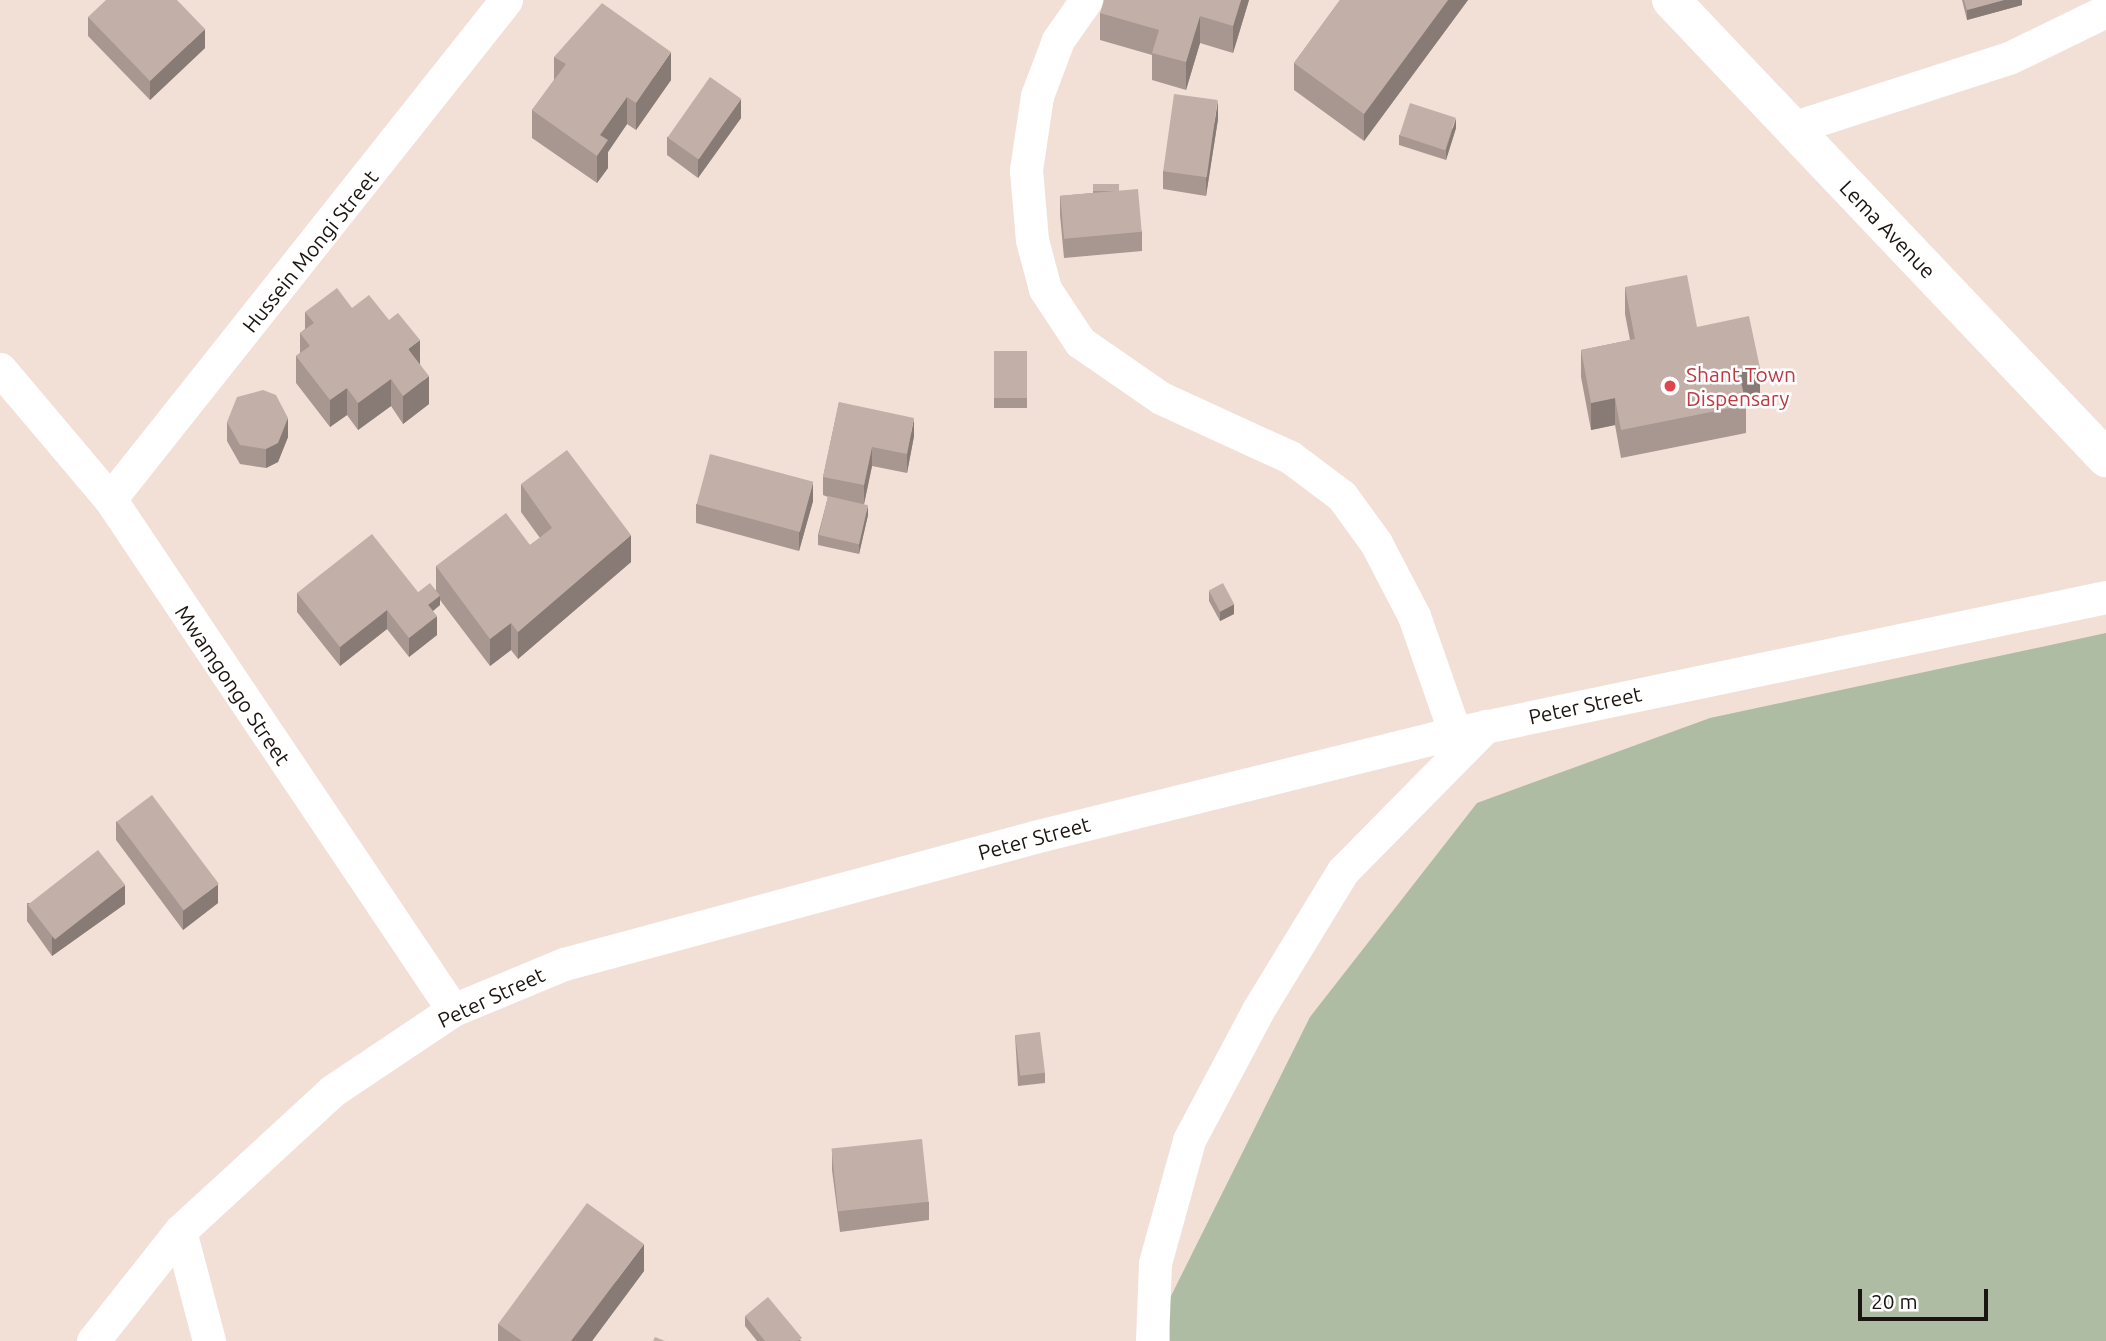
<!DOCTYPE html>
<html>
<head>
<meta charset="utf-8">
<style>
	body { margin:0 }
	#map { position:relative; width:2106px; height:1341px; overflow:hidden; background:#f2e0d7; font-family:Ubuntu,sans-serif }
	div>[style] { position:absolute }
	.green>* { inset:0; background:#adbca3 }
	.street>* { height:33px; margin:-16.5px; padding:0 16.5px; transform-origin:16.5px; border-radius:16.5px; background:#fff }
	.secondary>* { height:38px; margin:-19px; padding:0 19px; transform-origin:19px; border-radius:19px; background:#fff }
	.wall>* { inset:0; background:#a79790; transform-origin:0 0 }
	.shaded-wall>* { inset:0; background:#887b76 }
	.building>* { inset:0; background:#c2b0a8; transform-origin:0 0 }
	.dots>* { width:19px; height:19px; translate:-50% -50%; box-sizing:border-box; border:4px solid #fff; border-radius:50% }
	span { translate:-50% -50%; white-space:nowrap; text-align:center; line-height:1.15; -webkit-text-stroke:5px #fff; paint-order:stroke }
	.street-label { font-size:21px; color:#1b1512 }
	.health-label { font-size:21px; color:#be3a42 }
	.left { translate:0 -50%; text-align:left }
	.scale { position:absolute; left:1858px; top:1289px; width:130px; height:32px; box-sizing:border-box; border:4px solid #1b1512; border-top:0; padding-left:9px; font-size:21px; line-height:24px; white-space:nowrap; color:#1b1512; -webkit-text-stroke:5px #fff; paint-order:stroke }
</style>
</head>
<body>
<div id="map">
	<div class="green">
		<i style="clip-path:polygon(2106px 633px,2106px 1341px,1170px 1341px,1168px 1302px,1310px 1017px,1477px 803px,1710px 718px)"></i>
	</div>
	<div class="street">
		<i style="left:1086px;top:0;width:49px;rotate:125deg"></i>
		<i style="left:1058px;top:40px;width:60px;rotate:110.6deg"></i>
		<i style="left:1037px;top:96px;width:75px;rotate:98.5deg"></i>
		<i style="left:1026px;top:170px;width:70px;rotate:85.1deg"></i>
		<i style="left:1032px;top:240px;width:51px;rotate:75.1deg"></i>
		<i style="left:1045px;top:289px;width:64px;rotate:56.6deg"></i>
		<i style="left:1080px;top:342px;width:98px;rotate:34.7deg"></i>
		<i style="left:1161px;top:398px;width:142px;rotate:24.6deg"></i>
		<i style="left:1290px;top:457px;width:65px;rotate:36.9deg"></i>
		<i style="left:1342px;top:496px;width:58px;rotate:54.1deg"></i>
		<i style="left:1376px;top:543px;width:82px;rotate:62.5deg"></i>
		<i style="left:1414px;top:616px;width:124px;rotate:70.7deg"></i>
		<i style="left:1792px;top:128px;width:228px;rotate:-17.9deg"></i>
		<i style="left:2009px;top:58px;width:108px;rotate:-25.9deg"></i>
		<i style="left:0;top:369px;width:170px;rotate:49.8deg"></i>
		<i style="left:110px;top:499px;width:615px;rotate:56.13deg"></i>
		<i style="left:110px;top:499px;width:637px;rotate:-51.56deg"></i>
		<i style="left:180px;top:1231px;width:114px;rotate:75.2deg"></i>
		<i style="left:93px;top:1341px;width:140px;rotate:-51.7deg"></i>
		<i style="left:180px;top:1231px;width:207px;rotate:-42.6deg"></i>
		<i style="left:332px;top:1091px;width:146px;rotate:-33.8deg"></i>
		<i style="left:453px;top:1010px;width:120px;rotate:-22.5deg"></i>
		<i style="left:564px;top:964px;width:487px;rotate:-15.1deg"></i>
		<i style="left:1034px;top:837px;width:434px;rotate:-13.9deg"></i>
		<i style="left:1455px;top:733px;width:665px;rotate:-11.8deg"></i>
		<i style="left:1152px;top:1341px;width:78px;rotate:-87.8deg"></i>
		<i style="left:1155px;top:1263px;width:128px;rotate:-74.5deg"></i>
		<i style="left:1189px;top:1140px;width:147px;rotate:-62deg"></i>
		<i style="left:1258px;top:1010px;width:163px;rotate:-58.6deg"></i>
		<i style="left:1343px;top:871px;width:204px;rotate:-45.4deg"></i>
	</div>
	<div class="secondary">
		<i style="left:1671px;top:0;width:632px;rotate:46.48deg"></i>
	</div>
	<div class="wall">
		<i style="clip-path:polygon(1249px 0,1233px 53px,1200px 43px,1186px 90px,1152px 80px,1152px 55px,1100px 40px,1100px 13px)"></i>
		<i style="clip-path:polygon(1340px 0,1468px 0,1364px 141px,1294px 90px,1294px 63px)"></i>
		<i style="clip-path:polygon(1962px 0,2022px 0,2022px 5px,1967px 20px)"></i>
		<i style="clip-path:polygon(88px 17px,205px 48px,150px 100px,88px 36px)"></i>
		<i style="clip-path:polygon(554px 57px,671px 80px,636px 130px,627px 124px,608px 152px,608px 168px,597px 183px,532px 138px,532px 110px,554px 80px)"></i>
		<i style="clip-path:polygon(741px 118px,698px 178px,667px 155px,667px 137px)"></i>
		<i style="clip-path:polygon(1218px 119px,1206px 196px,1163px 189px,1163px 171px)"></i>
		<i style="clip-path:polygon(1456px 128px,1446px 160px,1399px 145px,1399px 135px)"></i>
		<i style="clip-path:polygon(1093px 186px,1119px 191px,1142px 232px,1142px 251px,1064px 258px,1060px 215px,1060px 196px,1093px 193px)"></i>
		<i style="clip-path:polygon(1625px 287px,1697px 327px,1760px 396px,1744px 399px,1746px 405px,1746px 433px,1621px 458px,1615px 425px,1591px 430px,1581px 377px,1581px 350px,1630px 340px,1625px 314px)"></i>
		<i style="clip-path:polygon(352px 308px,420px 364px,429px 404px,403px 424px,391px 406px,358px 430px,347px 415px,330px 427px,296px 383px,296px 356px,300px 353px,300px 333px,305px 329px,305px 312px)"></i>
		<i style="left:1027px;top:351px;width:57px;height:33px;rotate:90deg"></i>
		<i style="clip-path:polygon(839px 402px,914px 436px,907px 473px,872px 466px,864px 504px,868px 515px,859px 554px,818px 545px,818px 535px,828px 497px,823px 495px,823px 477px)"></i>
		<i style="clip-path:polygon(227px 422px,288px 437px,278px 462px,266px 468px,240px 464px,227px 441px)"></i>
		<i style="clip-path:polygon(521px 484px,631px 562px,518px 659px,511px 650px,490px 666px,440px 600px,440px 605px,433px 611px,437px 635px,409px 657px,387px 629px,340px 666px,297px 612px,297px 593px,418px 593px,436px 590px,436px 566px,530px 545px,540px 538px,521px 512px)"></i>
		<i style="clip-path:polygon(813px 501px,799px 551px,696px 523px,696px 504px)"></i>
		<i style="clip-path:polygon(1209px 591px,1234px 614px,1220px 621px,1209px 601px)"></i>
		<i style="clip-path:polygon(116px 821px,218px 903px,183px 930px,116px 840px)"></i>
		<i style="clip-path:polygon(27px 903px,125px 904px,52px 956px,27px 921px)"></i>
		<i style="clip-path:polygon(1015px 1035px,1045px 1073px,1045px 1083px,1018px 1086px)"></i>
		<i style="clip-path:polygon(832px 1152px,929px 1202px,929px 1220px,840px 1232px,832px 1170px)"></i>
		<i style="clip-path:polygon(644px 1271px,592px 1341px,498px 1341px,498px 1324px)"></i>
		<i style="clip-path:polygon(745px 1316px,802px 1341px,757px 1341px,745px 1326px)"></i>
	</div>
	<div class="shaded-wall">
		<i style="clip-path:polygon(1241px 0,1249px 0,1233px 53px,1233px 26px)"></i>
		<i style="clip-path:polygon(1448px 0,1468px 0,1364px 141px,1364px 114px)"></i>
		<i style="clip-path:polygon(2004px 0,2022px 0,2022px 5px,1967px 20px,1967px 10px)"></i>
		<i style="clip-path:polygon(1200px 16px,1200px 43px,1186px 90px,1186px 62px)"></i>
		<i style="clip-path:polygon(205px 29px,205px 48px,150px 100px,150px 81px)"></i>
		<i style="clip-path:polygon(671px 52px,671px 80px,636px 130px,636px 103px)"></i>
		<i style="clip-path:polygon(627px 97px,627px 124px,608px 152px,608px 168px,597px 183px,597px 156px,600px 135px)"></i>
		<i style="clip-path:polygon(741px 99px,741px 118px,698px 178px,698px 159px)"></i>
		<i style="clip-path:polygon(1218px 100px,1218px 119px,1206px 196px,1206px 177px)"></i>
		<i style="clip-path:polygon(1456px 118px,1456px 128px,1446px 160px,1446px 150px)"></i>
		<i style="clip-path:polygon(420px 340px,420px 367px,408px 349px)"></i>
		<i style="clip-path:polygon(1760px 368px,1760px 396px,1739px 400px,1739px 372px)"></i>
		<i style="clip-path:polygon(429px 376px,429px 404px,403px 424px,403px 396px)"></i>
		<i style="clip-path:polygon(391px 379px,391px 406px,358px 430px,358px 403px)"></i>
		<i style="clip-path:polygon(347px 388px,347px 415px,330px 427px,330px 400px)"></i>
		<i style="clip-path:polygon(1615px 398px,1615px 425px,1591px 430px,1591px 403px)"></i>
		<i style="clip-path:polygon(288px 418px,288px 437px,278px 462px,266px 468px,266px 449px)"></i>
		<i style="clip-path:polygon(914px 418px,914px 436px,907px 473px,907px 454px)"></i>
		<i style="clip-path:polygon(872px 447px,872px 466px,864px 504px,864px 485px)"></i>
		<i style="clip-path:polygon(813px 482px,813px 501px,799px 551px,799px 532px)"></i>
		<i style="clip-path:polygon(868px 505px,868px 515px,859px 554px,859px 545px)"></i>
		<i style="clip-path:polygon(631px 535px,631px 562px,518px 659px,518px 632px)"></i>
		<i style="clip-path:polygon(440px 596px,440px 605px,424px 618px,424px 608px)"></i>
		<i style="clip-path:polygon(1234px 604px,1234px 614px,1220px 621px,1220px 611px)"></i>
		<i style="clip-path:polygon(387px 610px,387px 629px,340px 666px,340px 647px)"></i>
		<i style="clip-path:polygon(437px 616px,437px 635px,409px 657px,409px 638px)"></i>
		<i style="clip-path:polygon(511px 623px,511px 650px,490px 666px,490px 639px)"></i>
		<i style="clip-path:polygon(218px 884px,218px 903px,183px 930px,183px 911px)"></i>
		<i style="clip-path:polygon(125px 885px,125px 904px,52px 956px,52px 937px)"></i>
		<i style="clip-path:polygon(644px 1244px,644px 1271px,592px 1341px,571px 1341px)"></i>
	</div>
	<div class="building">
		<i style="clip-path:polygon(106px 0,177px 0,205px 29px,150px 81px,88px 17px)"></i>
		<i style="clip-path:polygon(1104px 0,1241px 0,1233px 26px,1200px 16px,1186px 62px,1152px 53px,1159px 30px,1100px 13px)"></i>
		<i style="clip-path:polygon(1340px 0,1448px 0,1364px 114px,1294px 63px)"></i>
		<i style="clip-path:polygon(1964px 0,2004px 0,1967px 10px)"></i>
		<i style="clip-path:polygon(602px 3px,671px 52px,636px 103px,627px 97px,600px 135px,608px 140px,597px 156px,532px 110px,566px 64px,554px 57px)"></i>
		<i style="left:710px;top:77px;width:38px;height:74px;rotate:35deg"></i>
		<i style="left:1174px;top:94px;width:44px;height:78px;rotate:8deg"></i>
		<i style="left:1410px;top:103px;width:48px;height:34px;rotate:18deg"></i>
		<i style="left:1119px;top:184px;width:7px;height:26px;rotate:90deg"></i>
		<i style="left:1138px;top:189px;width:43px;height:78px;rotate:85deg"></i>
		<i style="clip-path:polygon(1687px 275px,1697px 327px,1749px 316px,1760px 368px,1739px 372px,1746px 405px,1621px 430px,1615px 398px,1591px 403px,1581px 350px,1635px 339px,1625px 287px)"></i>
		<i style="clip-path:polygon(337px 288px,352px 308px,369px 295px,389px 320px,398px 313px,420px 340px,408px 349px,429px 376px,403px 396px,391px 379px,358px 403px,347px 388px,330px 400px,296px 356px,310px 346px,300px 333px,314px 323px,305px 312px)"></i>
		<i style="left:1027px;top:351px;width:47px;height:33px;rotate:90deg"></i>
		<i style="clip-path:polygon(263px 390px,276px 395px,288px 418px,278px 443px,266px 449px,240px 445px,227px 422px,237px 397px)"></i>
		<i style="clip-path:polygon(839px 402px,914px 418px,907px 454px,872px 447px,864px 485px,823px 477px)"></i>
		<i style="clip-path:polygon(567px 450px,631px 535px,518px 632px,511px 623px,490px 639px,436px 566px,506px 513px,530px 545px,552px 528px,521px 484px)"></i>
		<i style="left:710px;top:454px;width:107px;height:52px;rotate:15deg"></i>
		<i style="left:828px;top:496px;width:41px;height:40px;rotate:13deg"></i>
		<i style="clip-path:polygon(372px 534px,437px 616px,409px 638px,387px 610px,340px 647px,297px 593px)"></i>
		<i style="left:430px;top:583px;width:16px;height:16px;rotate:52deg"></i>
		<i style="left:1223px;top:583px;width:24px;height:16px;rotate:62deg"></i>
		<i style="left:152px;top:795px;width:111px;height:44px;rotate:53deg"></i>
		<i style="left:98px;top:850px;width:44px;height:89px;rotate:52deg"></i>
		<i style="left:1040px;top:1032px;width:41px;height:25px;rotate:83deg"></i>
		<i style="left:922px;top:1139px;width:63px;height:91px;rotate:84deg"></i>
		<i style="clip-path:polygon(587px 1203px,644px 1244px,571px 1341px,522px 1341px,498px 1324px)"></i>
		<i style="clip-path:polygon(768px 1297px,802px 1338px,798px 1341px,765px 1341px,745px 1316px)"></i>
		<i style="clip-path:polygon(655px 1337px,665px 1341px,653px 1341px)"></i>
	</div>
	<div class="dots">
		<i style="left:1670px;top:386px;background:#e0444e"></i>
	</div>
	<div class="street-label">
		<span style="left:1888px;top:229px;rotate:46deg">Lema Avenue</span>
		<span style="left:310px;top:251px;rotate:-51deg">Hussein Mongi Street</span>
		<span style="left:233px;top:685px;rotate:56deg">Mwamgongo Street</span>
		<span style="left:1585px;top:705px;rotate:-12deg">Peter Street</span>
		<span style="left:1034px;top:838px;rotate:-15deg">Peter Street</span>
		<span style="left:491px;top:997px;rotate:-25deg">Peter Street</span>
	</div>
	<div class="health-label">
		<span class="left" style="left:1686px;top:386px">Shant Town<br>Dispensary</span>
	</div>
	<div class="scale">20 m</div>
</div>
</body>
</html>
